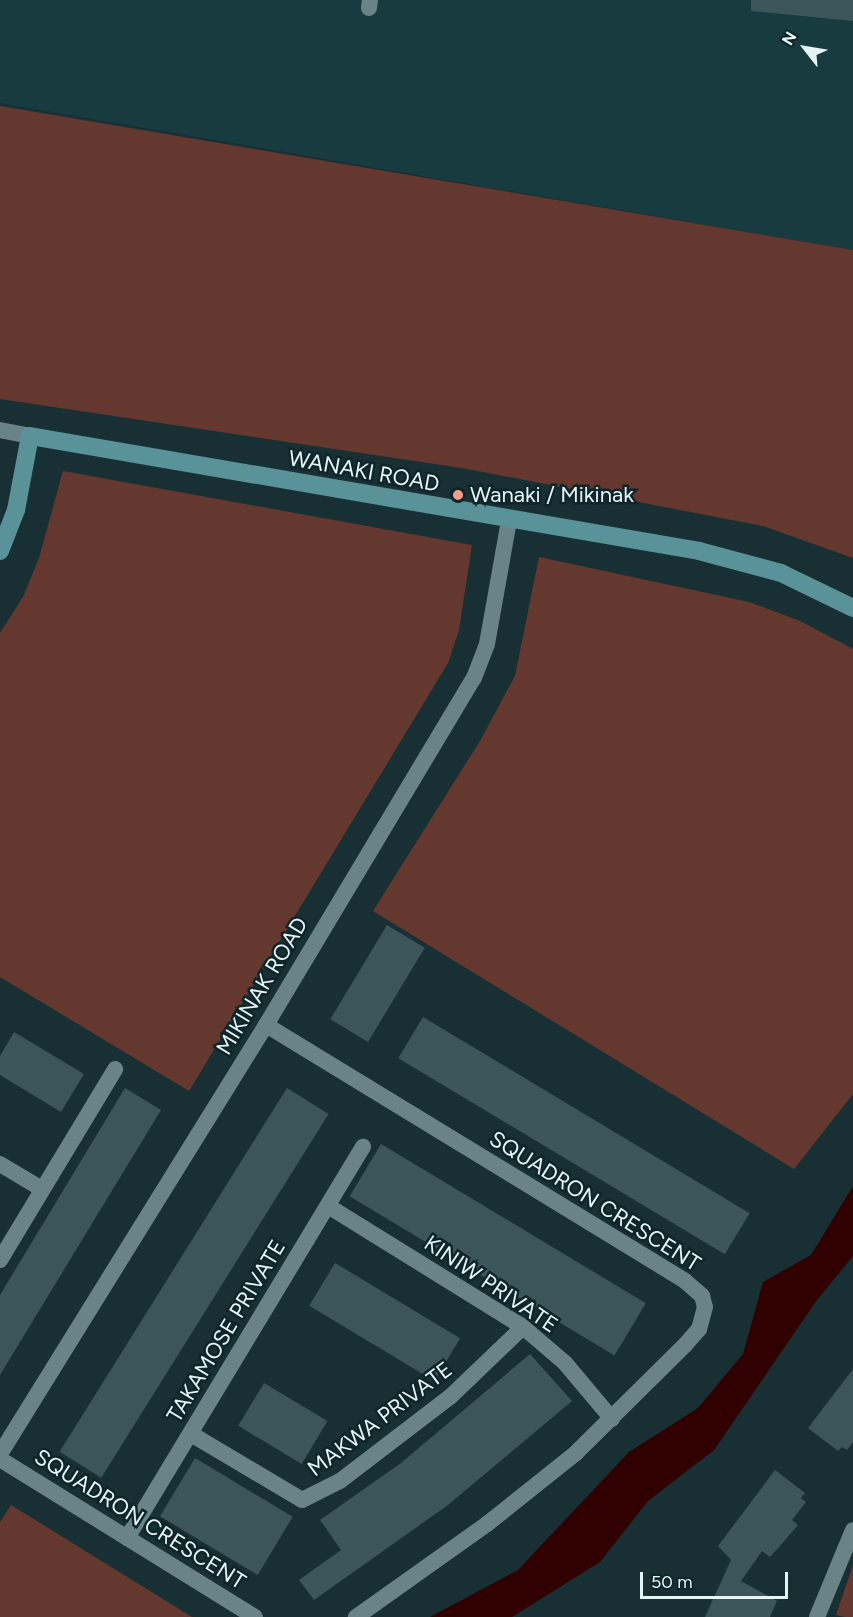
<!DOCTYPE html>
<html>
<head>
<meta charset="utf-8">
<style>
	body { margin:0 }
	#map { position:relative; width:853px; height:1617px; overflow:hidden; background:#183034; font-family:Figtree,sans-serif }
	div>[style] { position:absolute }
	.built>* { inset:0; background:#183b40 }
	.green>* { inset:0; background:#65382f }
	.water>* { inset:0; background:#310000 }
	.building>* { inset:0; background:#3c5559; transform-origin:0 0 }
	.street>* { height:16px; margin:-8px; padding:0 8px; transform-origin:8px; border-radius:8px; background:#698387 }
	.secondary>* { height:18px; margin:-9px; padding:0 9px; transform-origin:9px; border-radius:9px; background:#5a9299 }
	.dots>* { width:16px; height:16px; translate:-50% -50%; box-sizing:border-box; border:3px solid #0e262a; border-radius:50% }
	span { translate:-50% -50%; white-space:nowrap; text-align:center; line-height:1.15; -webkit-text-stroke:5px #0e262a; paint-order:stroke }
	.street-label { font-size:22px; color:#e6f4f6 }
	.poi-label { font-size:22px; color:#e6f4f6 }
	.left { translate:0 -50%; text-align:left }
	.north { position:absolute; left:775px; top:18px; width:60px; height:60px; -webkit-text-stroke:4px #0e262a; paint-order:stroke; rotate:301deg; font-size:16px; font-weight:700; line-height:24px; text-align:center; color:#e6f4f6 }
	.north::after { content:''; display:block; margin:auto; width:21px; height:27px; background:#e6f4f6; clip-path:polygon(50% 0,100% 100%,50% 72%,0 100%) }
	.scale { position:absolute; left:640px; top:1572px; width:148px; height:27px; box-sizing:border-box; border:3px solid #e6f4f6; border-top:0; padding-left:8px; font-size:18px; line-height:21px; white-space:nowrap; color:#e6f4f6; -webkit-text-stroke:4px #0e262a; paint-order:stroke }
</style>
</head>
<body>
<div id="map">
	<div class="built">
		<i style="clip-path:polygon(0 0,853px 0,853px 250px,0 103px)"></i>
	</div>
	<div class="green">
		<i style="clip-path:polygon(0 106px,853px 250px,853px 558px,763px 526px,462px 468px,0 399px)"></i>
		<i style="clip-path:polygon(63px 471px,472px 545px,459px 630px,448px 663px,189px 1091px,0 977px,0 633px,23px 597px,39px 558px)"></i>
		<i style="clip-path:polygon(539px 557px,749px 602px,800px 621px,853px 649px,853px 1094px,794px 1169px,373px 911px,480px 741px,515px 676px)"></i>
		<i style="clip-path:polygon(11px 1505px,192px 1617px,0 1617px,0 1522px)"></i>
		<i style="clip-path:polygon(853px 1565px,853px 1617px,845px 1617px,836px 1615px)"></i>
	</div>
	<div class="water">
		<i style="clip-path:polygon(853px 1186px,853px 1256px,817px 1300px,714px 1450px,648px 1501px,600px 1562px,512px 1617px,430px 1617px,518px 1570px,629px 1452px,698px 1408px,743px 1354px,763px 1282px,811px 1255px)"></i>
	</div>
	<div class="building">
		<i style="clip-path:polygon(751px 0,853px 0,853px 21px,751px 11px)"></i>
		<i style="left:387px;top:925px;width:44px;height:110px;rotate:31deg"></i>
		<i style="left:423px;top:1017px;width:381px;height:48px;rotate:31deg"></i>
		<i style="clip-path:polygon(14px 1032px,84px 1074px,61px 1112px,0 1075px,0 1056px)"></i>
		<i style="clip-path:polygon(125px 1088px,161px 1110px,0 1375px,0 1295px)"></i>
		<i style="left:287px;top:1088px;width:49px;height:429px;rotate:32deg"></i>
		<i style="left:381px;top:1144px;width:309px;height:61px;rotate:31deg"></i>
		<i style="left:335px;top:1263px;width:146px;height:50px;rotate:31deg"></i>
		<i style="clip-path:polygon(530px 1354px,572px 1401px,448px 1505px,314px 1600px,299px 1580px,341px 1550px,320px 1520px,401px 1463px)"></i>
		<i style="clip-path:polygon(853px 1369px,853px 1442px,847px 1450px,842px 1447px,838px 1451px,808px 1428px)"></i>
		<i style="left:264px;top:1383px;width:74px;height:50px;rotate:31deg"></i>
		<i style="left:195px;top:1458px;width:114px;height:68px;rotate:31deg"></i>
		<i style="clip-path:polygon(775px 1470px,805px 1493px,801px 1498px,806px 1502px,792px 1520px,798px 1525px,786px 1539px,770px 1557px,762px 1551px,741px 1581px,777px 1601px,770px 1617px,705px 1617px,731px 1560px,718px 1546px)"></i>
	</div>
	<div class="street">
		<i style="left:369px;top:8px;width:8px;rotate:-83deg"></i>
		<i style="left:0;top:430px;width:31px;rotate:11deg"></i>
		<i style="left:266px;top:1025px;width:491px;rotate:31.4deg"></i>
		<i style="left:685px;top:1281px;width:23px;rotate:41deg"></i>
		<i style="left:702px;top:1296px;width:11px;rotate:75deg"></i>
		<i style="left:705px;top:1307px;width:23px;rotate:105deg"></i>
		<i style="left:699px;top:1329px;width:20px;rotate:131deg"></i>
		<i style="left:686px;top:1344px;width:155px;rotate:135.3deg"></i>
		<i style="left:576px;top:1453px;width:114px;rotate:141.4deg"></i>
		<i style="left:487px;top:1524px;width:161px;rotate:144.6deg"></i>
		<i style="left:0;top:1164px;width:49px;rotate:30.8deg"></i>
		<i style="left:328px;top:1206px;width:229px;rotate:31.8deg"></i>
		<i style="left:523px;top:1327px;width:55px;rotate:40.6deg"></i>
		<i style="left:565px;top:1363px;width:73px;rotate:50deg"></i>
		<i style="left:0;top:1260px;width:223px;rotate:-58.9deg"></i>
		<i style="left:191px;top:1434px;width:129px;rotate:30.7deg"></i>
		<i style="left:302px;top:1500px;width:42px;rotate:-26.6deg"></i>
		<i style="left:340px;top:1481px;width:138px;rotate:-37.4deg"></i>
		<i style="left:450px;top:1397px;width:101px;rotate:-43.8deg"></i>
		<i style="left:0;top:1454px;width:505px;rotate:-58.2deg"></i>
		<i style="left:266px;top:1025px;width:405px;rotate:-59.1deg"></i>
		<i style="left:474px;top:678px;width:36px;rotate:-69deg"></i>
		<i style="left:487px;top:644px;width:126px;rotate:-79.9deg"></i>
		<i style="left:0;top:1459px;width:300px;rotate:31.8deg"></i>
		<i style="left:127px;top:1538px;width:457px;rotate:-58.9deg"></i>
		<i style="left:817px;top:1617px;width:94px;rotate:-67.5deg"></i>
	</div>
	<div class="secondary">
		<i style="left:0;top:551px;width:44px;rotate:-68.7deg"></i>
		<i style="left:16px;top:510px;width:75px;rotate:-79.3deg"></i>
		<i style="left:30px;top:436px;width:679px;rotate:9.75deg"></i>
		<i style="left:699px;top:551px;width:85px;rotate:15deg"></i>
		<i style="left:781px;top:573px;width:80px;rotate:25.9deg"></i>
	</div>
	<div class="dots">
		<i style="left:458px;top:495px;background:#f49d8b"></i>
	</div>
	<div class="street-label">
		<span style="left:364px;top:471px;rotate:10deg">WANAKI ROAD</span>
		<span style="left:262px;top:986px;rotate:-59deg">MIKINAK ROAD</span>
		<span style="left:595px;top:1201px;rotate:32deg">SQUADRON CRESCENT</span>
		<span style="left:491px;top:1284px;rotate:34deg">KINIW PRIVATE</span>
		<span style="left:226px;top:1331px;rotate:-59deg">TAKAMOSE PRIVATE</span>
		<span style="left:380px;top:1419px;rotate:-37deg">MAKWA PRIVATE</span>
		<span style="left:140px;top:1519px;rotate:32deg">SQUADRON CRESCENT</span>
	</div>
	<div class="poi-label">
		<span class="left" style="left:470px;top:495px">Wanaki / Mikinak</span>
	</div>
	<div class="north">N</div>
	<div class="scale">50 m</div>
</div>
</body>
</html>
